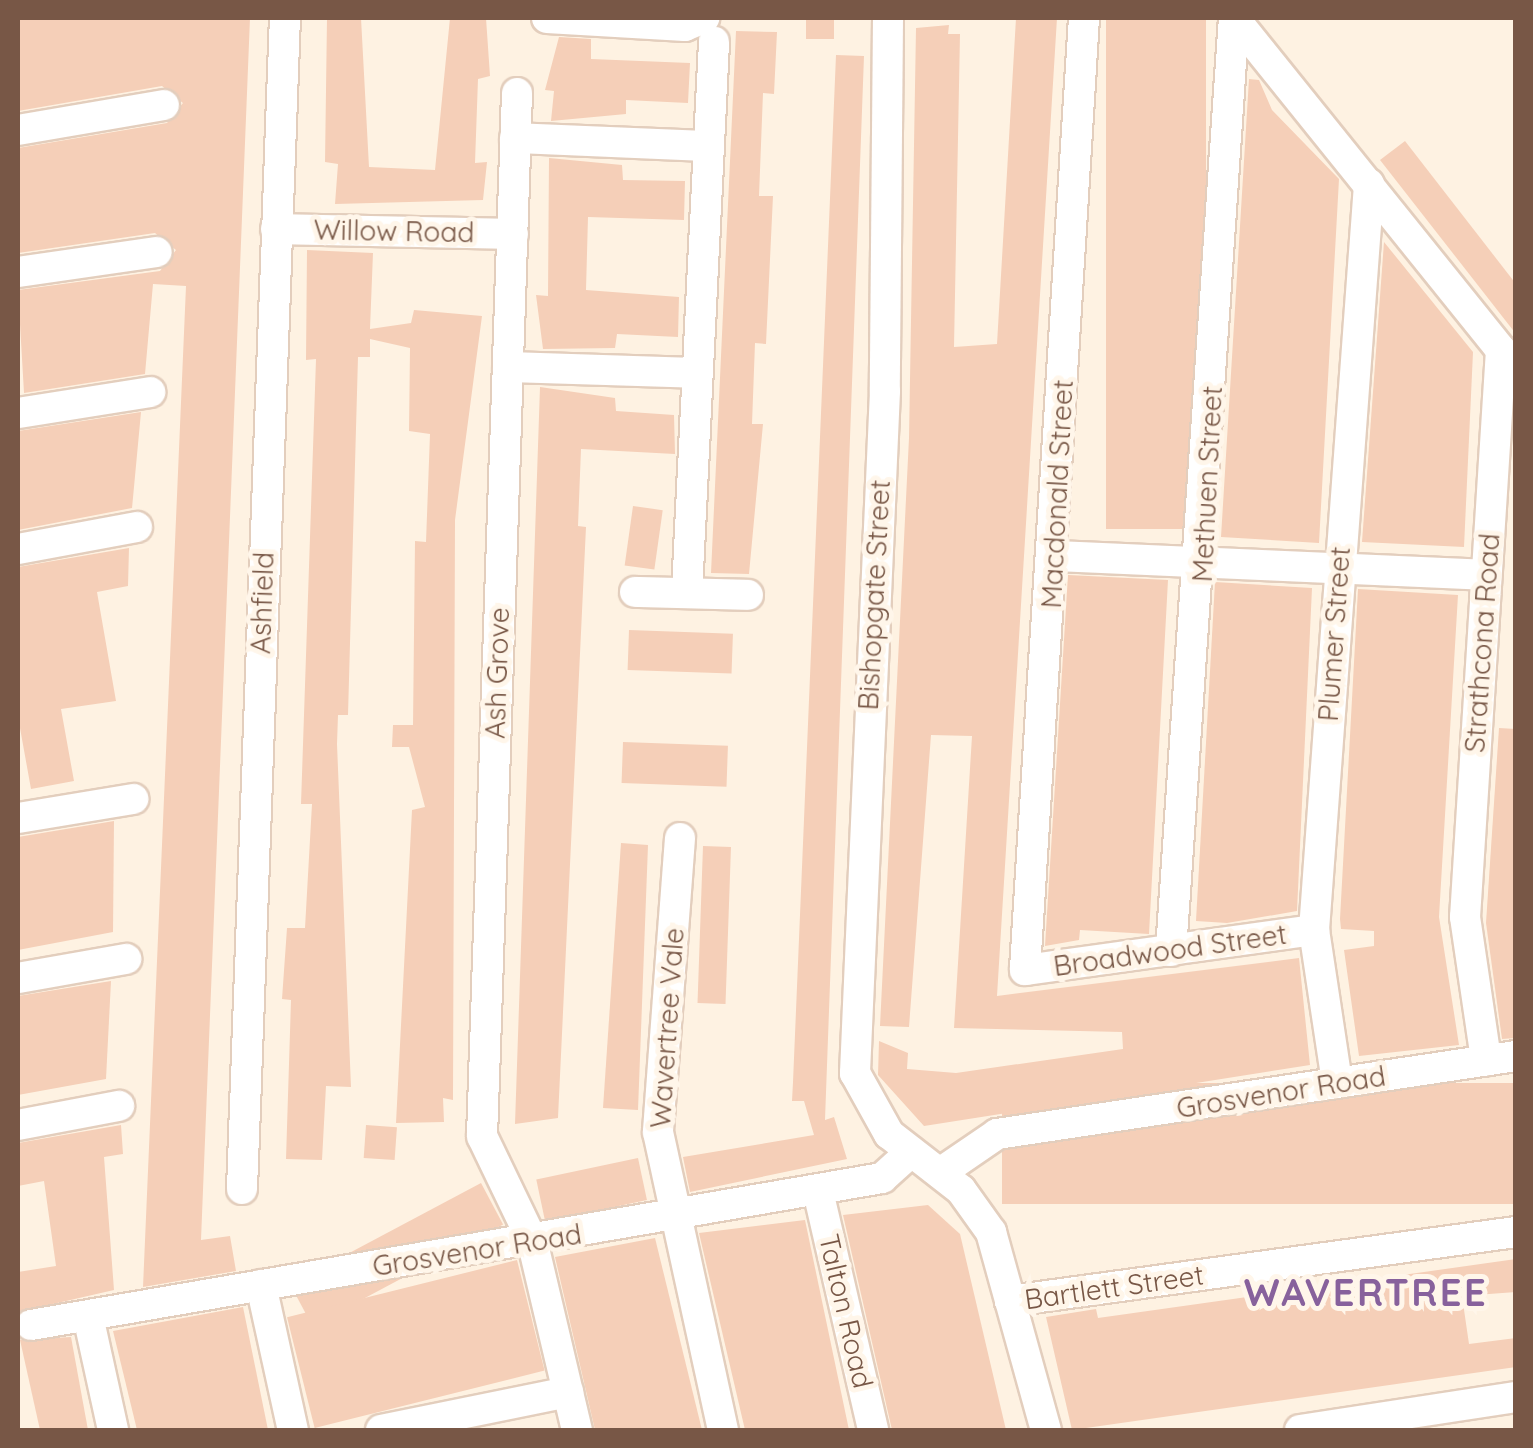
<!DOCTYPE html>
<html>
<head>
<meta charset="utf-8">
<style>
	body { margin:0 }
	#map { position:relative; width:1533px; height:1448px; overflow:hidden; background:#fef2e2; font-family:Quicksand,sans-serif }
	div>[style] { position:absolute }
	.building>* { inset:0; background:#f5cfb8; transform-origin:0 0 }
	.roads { filter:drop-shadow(2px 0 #e3cebd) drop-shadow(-2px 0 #e3cebd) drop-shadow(0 2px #e3cebd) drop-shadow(0 -2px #e3cebd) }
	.street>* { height:30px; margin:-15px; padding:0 15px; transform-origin:15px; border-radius:15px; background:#fff }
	span { translate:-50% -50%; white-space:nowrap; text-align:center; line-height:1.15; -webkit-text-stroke:10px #fff6ea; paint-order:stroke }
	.street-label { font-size:28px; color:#785746 }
	.district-label { font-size:38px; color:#87619c; font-weight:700; letter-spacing:2.5px }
	.frame { position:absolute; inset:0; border:20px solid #785746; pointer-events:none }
</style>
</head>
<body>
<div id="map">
	<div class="building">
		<i style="clip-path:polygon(18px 18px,250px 18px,201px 1240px,230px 1236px,236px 1271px,143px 1287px,186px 286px,153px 284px,145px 374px,24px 393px,18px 290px,160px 271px,176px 250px,155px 233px,18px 253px,18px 148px,167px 123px,183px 103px,162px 86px,18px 111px)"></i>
		<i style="clip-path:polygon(327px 18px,361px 18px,369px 167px,435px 170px,450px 18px,486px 18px,490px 76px,478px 79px,475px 163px,487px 162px,483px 200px,335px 204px,338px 164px,325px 162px)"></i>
		<i style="left:806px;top:18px;width:28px;height:21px"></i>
		<i style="clip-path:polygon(1016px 18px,1057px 18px,997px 996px,1299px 958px,1310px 1065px,924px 1126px,878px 1075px,879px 1041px,908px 1053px,907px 1069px,956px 1073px,1123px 1049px,1122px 1032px,954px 1028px,972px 736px,931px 735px,909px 1027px,880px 1026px,909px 438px,916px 28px,949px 25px,948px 34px,960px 34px,954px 347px,997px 344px)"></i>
		<i style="left:1106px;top:18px;width:100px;height:511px"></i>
		<i style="clip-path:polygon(736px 31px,777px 32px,774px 94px,763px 93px,759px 196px,773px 196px,766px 344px,755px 343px,752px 424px,763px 424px,749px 574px,711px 573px)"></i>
		<i style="clip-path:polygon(559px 37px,591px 39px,591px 59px,690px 63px,688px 103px,626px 100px,626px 114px,551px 121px,554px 91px,545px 90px)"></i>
		<i style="clip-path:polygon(836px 55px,864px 56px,825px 1120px,834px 1117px,847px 1159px,690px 1192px,683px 1157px,814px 1135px,804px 1101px,792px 1101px,793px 1082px)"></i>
		<i style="clip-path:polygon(1249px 79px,1259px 80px,1272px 110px,1339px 179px,1319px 543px,1221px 537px)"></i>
		<i style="clip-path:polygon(1405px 141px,1516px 284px,1516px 334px,1380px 160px)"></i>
		<i style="clip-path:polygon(549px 158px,622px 165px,623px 180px,685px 181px,684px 220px,588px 217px,586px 290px,679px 297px,678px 337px,617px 334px,615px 348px,543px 349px,536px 295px,548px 296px)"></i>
		<i style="clip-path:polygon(1384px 242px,1473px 352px,1464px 547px,1362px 542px)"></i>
		<i style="clip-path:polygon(307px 250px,373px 253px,370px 329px,411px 323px,414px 310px,482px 316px,455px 520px,453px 1100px,443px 1098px,444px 1122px,396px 1123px,412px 810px,425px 807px,409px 747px,392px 747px,393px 725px,413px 725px,415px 541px,426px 542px,430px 434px,409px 431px,410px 348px,370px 339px,370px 357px,358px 357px,348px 715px,338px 715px,337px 744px,351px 1087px,326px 1086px,322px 1160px,286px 1159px,291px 1000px,282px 999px,287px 928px,305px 928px,312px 804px,301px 804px,316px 359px,306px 360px)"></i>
		<i style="clip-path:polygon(540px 387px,615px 398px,616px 411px,674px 415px,675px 454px,581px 449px,578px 526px,586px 527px,558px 1118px,515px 1124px)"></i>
		<i style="clip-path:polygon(141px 412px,132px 508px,18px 530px,18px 431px)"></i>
		<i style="left:633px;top:506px;width:30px;height:60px;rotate:8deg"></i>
		<i style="clip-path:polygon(129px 548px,128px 586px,97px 592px,116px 701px,61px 709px,74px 781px,31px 789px,18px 717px,18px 567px)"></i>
		<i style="clip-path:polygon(1068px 575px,1168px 580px,1149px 934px,1080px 930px,1079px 940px,1045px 946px)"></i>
		<i style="clip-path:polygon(1215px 582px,1312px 588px,1297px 911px,1227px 923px,1196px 921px)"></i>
		<i style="clip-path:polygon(1358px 589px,1458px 595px,1439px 917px,1459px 1045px,1359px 1056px,1344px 950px,1374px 946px,1374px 931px,1341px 929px,1340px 919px)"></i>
		<i style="left:629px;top:630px;width:104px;height:40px;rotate:2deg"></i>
		<i style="clip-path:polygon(1499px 728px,1516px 729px,1516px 1038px,1502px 1039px,1486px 923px)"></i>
		<i style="left:623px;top:742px;width:105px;height:41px;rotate:2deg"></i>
		<i style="clip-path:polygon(114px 821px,113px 932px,18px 950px,18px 837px)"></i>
		<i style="clip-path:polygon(621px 843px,648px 845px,638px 1110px,603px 1108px)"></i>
		<i style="left:703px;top:846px;width:28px;height:157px;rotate:2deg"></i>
		<i style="clip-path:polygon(111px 981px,106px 1079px,18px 1095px,18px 996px)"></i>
		<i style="left:1516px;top:1083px;width:121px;height:514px;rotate:90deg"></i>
		<i style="clip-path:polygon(121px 1125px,123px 1154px,104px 1157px,114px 1290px,18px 1312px,18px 1272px,56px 1266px,44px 1181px,18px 1186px,18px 1143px)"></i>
		<i style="left:366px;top:1125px;width:31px;height:33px;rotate:4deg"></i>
		<i style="left:638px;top:1158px;width:43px;height:104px;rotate:78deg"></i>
		<i style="left:481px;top:1183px;width:47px;height:216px;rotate:62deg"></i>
		<i style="clip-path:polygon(928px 1205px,960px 1234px,1006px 1430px,892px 1430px,843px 1215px)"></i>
		<i style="clip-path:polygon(805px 1220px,849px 1430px,745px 1430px,699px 1233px)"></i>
		<i style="clip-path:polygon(655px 1238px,702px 1430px,595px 1430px,555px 1257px)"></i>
		<i style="clip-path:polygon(1516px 1259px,1516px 1292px,1462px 1296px,1469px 1344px,1516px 1338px,1516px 1367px,1072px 1430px,1046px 1317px,1096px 1309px,1098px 1318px)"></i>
		<i style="left:517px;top:1260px;width:114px;height:237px;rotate:76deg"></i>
		<i style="clip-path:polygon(243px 1307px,268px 1430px,137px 1430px,113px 1331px)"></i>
		<i style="clip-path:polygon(71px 1337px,88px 1430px,40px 1430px,20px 1340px)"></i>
	</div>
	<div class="roads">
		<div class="street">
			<i style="left:547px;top:18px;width:138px;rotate:3.3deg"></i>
			<i style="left:685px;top:26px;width:21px;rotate:-23deg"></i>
			<i style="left:888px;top:18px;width:373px;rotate:90.5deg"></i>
			<i style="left:885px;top:391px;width:683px;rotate:92.52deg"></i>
			<i style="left:855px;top:1073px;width:70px;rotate:60.9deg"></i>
			<i style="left:889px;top:1134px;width:91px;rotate:37.9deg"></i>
			<i style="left:961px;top:1190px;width:52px;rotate:54.5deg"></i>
			<i style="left:991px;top:1232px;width:205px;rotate:74.5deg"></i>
			<i style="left:1084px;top:18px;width:954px;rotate:93.55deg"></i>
			<i style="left:1025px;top:970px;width:292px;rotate:-7.9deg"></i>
			<i style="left:1234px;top:18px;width:426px;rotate:51.2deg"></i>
			<i style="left:1501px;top:350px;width:568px;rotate:93.63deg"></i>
			<i style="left:1465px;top:917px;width:145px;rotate:81.6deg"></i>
			<i style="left:517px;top:93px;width:1044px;rotate:91.92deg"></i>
			<i style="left:482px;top:1136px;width:115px;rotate:64.3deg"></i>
			<i style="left:532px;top:1240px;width:195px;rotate:76.7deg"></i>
			<i style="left:18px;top:130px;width:148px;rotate:-9.7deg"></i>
			<i style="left:515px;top:138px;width:194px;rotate:2.4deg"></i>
			<i style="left:276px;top:229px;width:237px;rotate:1.2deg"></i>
			<i style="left:18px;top:272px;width:140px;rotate:-8.2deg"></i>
			<i style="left:508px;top:367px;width:188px;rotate:1.8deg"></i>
			<i style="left:18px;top:413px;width:134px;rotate:-9deg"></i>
			<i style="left:18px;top:549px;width:121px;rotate:-10.5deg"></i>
			<i style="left:1054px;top:556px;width:432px;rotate:2.5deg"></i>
			<i style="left:687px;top:591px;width:550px;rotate:-87.18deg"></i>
			<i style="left:635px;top:592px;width:113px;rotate:1.5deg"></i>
			<i style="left:18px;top:818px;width:117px;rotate:-9.4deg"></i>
			<i style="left:680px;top:838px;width:295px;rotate:94.3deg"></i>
			<i style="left:658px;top:1132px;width:305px;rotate:77.7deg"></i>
			<i style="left:1171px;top:951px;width:935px;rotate:-86.14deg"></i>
			<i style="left:18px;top:978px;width:110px;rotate:-10deg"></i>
			<i style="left:1337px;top:1082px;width:154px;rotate:-98.6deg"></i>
			<i style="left:1314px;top:930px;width:748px;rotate:-85.78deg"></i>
			<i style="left:18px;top:1125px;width:103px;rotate:-10.7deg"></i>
			<i style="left:940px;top:1173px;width:69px;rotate:-34.4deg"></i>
			<i style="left:997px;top:1134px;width:525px;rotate:-8.55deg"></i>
			<i style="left:242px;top:1189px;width:1172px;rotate:-87.9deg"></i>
			<i style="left:818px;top:1191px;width:245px;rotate:77deg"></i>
			<i style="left:261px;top:1285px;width:148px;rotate:77.6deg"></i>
			<i style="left:1010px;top:1301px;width:511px;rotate:-7.77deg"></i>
			<i style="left:88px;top:1316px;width:117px;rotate:77.6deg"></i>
			<i style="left:31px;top:1325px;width:864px;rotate:-9.8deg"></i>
			<i style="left:882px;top:1178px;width:39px;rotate:-42deg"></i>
			<i style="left:381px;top:1430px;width:191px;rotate:-11.5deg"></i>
			<i style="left:1300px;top:1430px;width:219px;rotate:-8.7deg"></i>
		</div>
	</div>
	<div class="street-label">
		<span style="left:394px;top:231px;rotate:1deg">Willow Road</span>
		<span style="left:1207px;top:484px;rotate:-87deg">Methuen Street</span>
		<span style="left:1057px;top:494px;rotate:-87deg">Macdonald Street</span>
		<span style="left:874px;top:595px;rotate:-87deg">Bishopgate Street</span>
		<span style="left:262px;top:603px;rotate:-88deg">Ashfield</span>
		<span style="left:1334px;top:634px;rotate:-86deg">Plumer Street</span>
		<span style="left:1482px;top:643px;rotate:-86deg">Strathcona Road</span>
		<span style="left:497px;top:673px;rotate:-88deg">Ash Grove</span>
		<span style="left:1170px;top:950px;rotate:-8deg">Broadwood Street</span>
		<span style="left:667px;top:1028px;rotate:-86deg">Wavertree Vale</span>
		<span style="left:1281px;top:1092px;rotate:-9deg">Grosvenor Road</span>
		<span style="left:477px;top:1250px;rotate:-9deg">Grosvenor Road</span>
		<span style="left:1114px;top:1287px;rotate:-8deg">Bartlett Street</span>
		<span style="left:846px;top:1311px;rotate:77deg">Talton Road</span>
	</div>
	<div class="district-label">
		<span style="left:1366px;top:1293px">WAVERTREE</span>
	</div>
	<div class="frame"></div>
</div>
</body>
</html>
